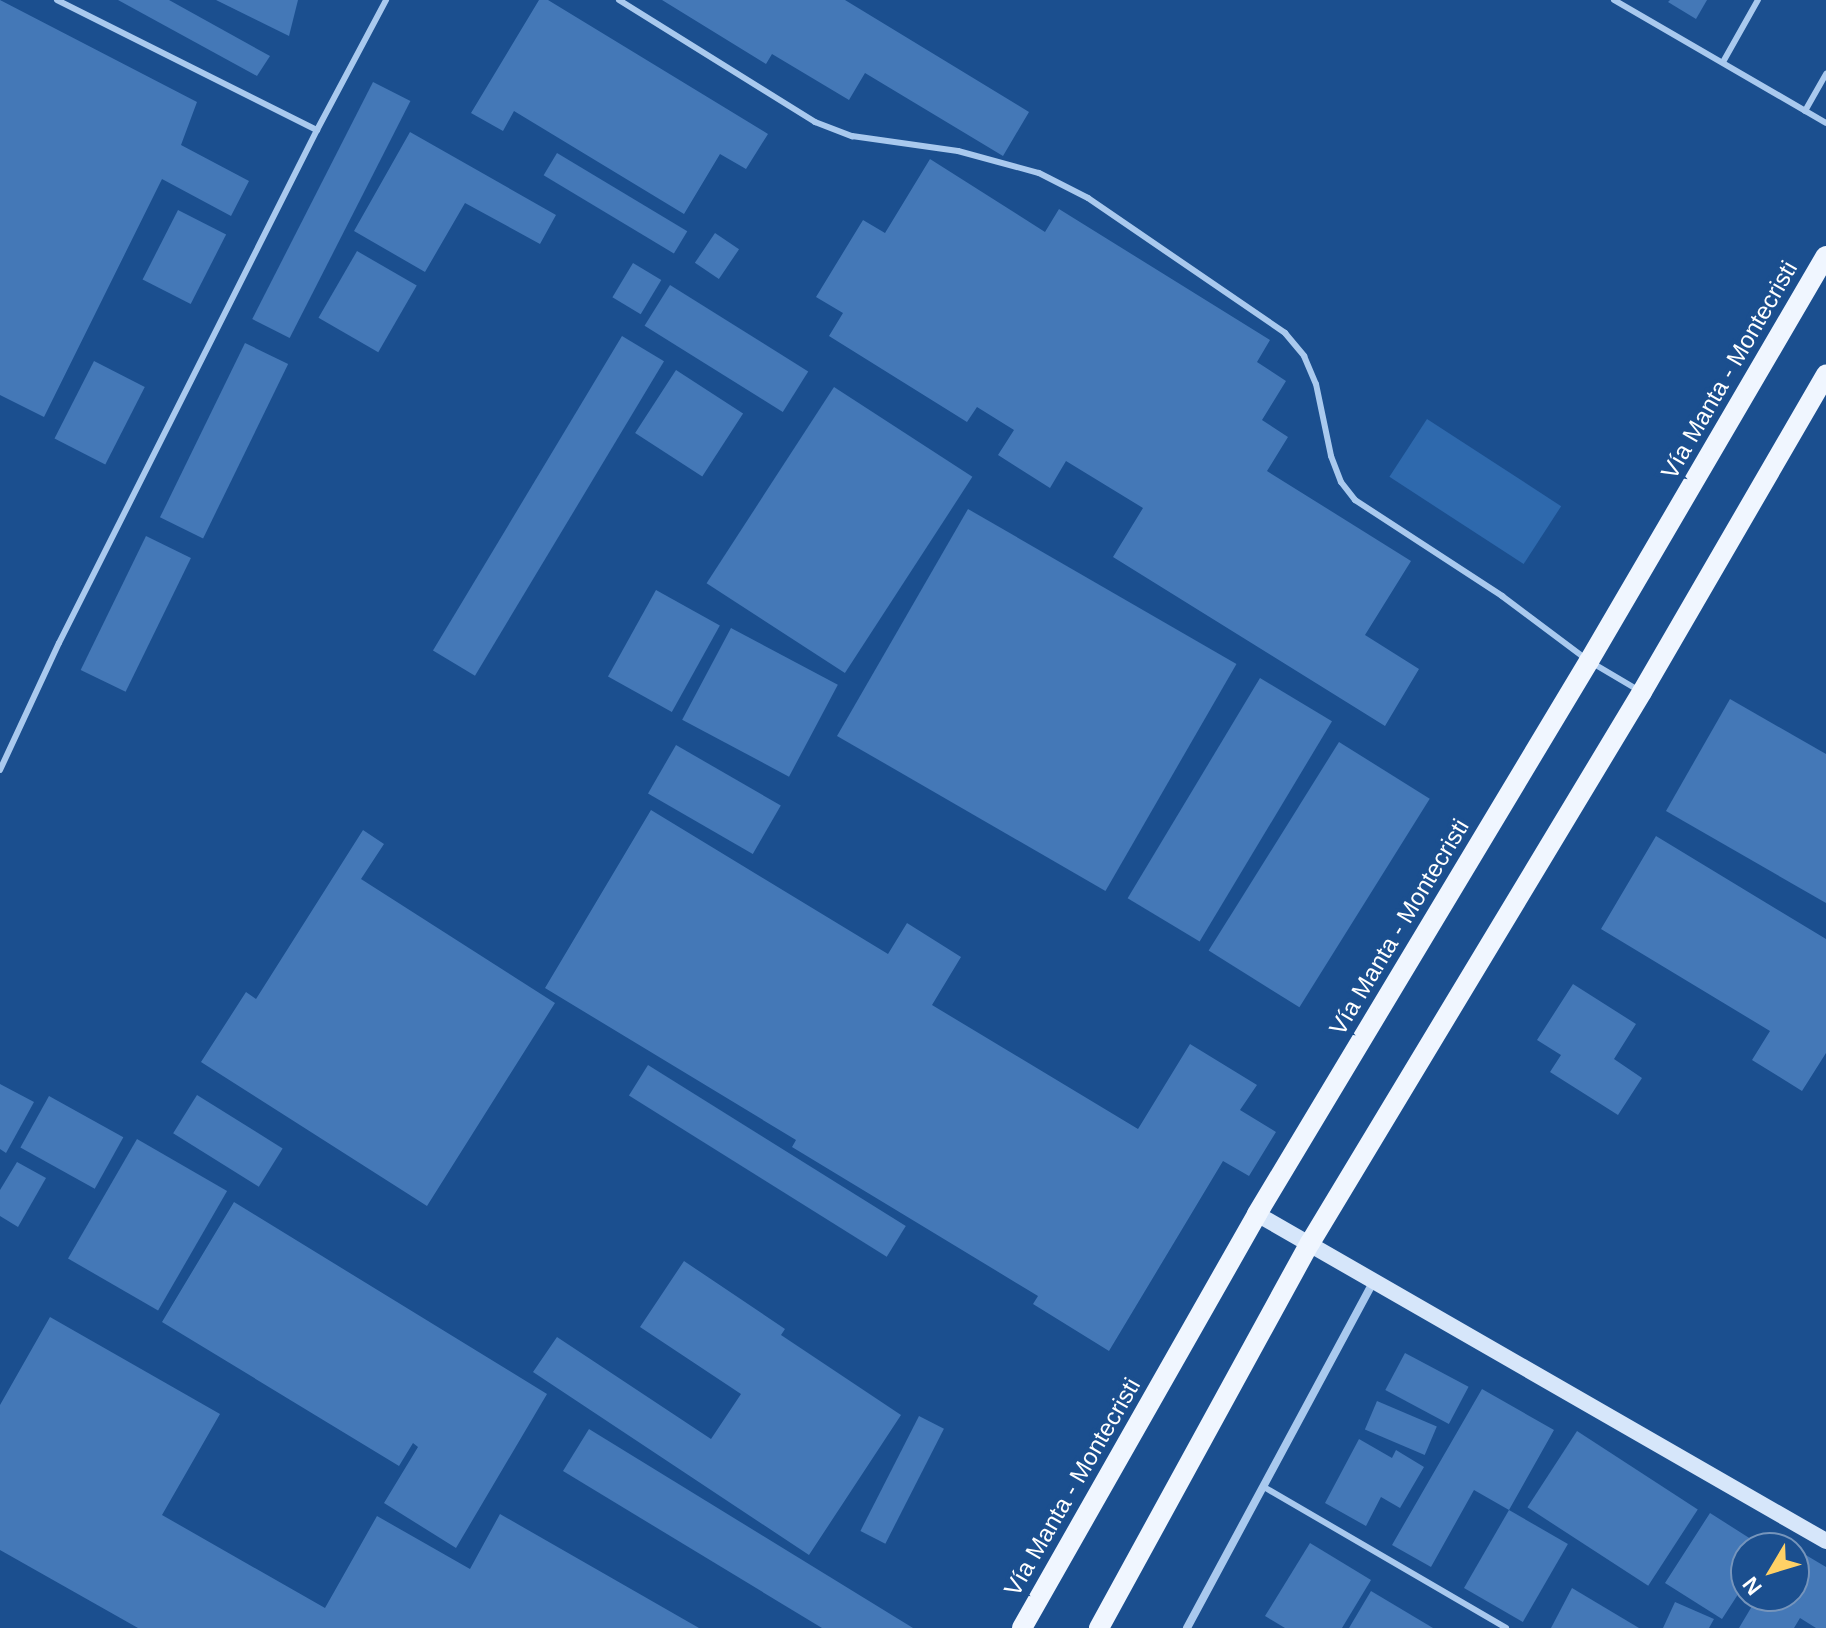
<!DOCTYPE html>
<html>
<head>
<meta charset="utf-8">
<style>
	body { margin:0 }
	#map { position:relative; width:1826px; height:1628px; overflow:hidden; background:#1b4f8f; font-family:Helvetica,sans-serif }
	div>[style] { position:absolute }
	.green>* { inset:0; background:#2e69ad; transform-origin:0 0 }
	.building>* { inset:0; background:#4478b7; transform-origin:0 0 }
	.lane>* { height:6px; margin:-3px; padding:0 3px; transform-origin:3px; border-radius:3px; background:#a9c9ee }
	.street>* { height:8px; margin:-4px; padding:0 4px; transform-origin:4px; border-radius:4px; background:#a9c9ee }
	.secondary>* { height:16px; margin:-8px; padding:0 8px; transform-origin:8px; border-radius:8px; background:#d6e6fa }
	.primary>* { height:20px; margin:-10px; padding:0 10px; transform-origin:10px; border-radius:10px; background:#f0f6ff }
	span { translate:-50% -50%; white-space:nowrap; text-align:center; line-height:1.15; -webkit-text-stroke:8px #1b4f8f; paint-order:stroke }
	.street-label { font-size:24px; color:#fff }
	.north { position:absolute; left:1730px; top:1532px; width:80px; height:80px; box-sizing:border-box; background:#1b4f8f; border:2px solid #7695bc; border-radius:50%; rotate:232deg; font-size:22px; font-weight:700; line-height:32px; text-align:center; color:#fff }
	.north::after { content:''; display:block; margin:auto; width:28px; height:36px; background:#ffd166; clip-path:polygon(50% 0,100% 100%,50% 72%,0 100%) }
</style>
</head>
<body>
<div id="map">
	<div class="green">
		<div style="left:1427px;top:419px;width:160px;height:69px;rotate:33deg"></div>
	</div>
	<div class="building">
		<div style="clip-path:polygon(0 0,197px 102px,181px 145px,249px 181px,231px 216px,162px 179px,44px 417px,0 395px)"></div>
		<div style="clip-path:polygon(118px 0,169px 0,270px 56px,257px 76px)"></div>
		<div style="clip-path:polygon(216px 0,298px 0,289px 36px)"></div>
		<div style="clip-path:polygon(539px 0,548px 0,768px 134px,746px 169px,720px 154px,684px 214px,514px 111px,503px 131px,471px 113px)"></div>
		<div style="clip-path:polygon(662px 0,845px 0,1029px 112px,1003px 156px,865px 73px,849px 100px,772px 54px,766px 64px)"></div>
		<div style="clip-path:polygon(1670px 0,1707px 0,1696px 19px,1668px 2px)"></div>
		<div style="left:373px;top:82px;width:42px;height:266px;rotate:27deg"></div>
		<div style="clip-path:polygon(410px 132px,556px 215px,540px 244px,465px 203px,425px 272px,354px 231px)"></div>
		<div style="left:557px;top:153px;width:152px;height:26px;rotate:31deg"></div>
		<div style="clip-path:polygon(930px 159px,1045px 232px,1059px 209px,1270px 340px,1257px 362px,1286px 381px,1262px 420px,1288px 437px,1267px 471px,1411px 561px,1365px 635px,1419px 669px,1385px 726px,1113px 557px,1143px 508px,1066px 461px,1050px 488px,998px 455px,1014px 430px,977px 407px,967px 422px,829px 336px,843px 313px,816px 297px,863px 220px,885px 233px)"></div>
		<div style="left:178px;top:210px;width:54px;height:78px;rotate:27deg"></div>
		<div style="left:715px;top:233px;width:29px;height:36px;rotate:34deg"></div>
		<div style="left:357px;top:251px;width:69px;height:77px;rotate:30deg"></div>
		<div style="left:633px;top:263px;width:33px;height:40px;rotate:31deg"></div>
		<div style="left:670px;top:285px;width:163px;height:48px;rotate:32deg"></div>
		<div style="left:622px;top:336px;width:49px;height:367px;rotate:31deg"></div>
		<div style="left:245px;top:343px;width:48px;height:194px;rotate:26deg"></div>
		<div style="left:94px;top:361px;width:57px;height:87px;rotate:27deg"></div>
		<div style="left:676px;top:370px;width:80px;height:75px;rotate:33deg"></div>
		<div style="left:834px;top:387px;width:165px;height:234px;rotate:33deg"></div>
		<div style="left:968px;top:509px;width:310px;height:262px;rotate:30deg"></div>
		<div style="left:146px;top:536px;width:50px;height:149px;rotate:26deg"></div>
		<div style="left:656px;top:590px;width:73px;height:99px;rotate:29deg"></div>
		<div style="left:731px;top:628px;width:121px;height:104px;rotate:28deg"></div>
		<div style="left:1260px;top:678px;width:84px;height:257px;rotate:31deg"></div>
		<div style="clip-path:polygon(1730px 699px,1826px 754px,1826px 903px,1666px 811px)"></div>
		<div style="left:1339px;top:742px;width:107px;height:246px;rotate:32deg"></div>
		<div style="left:676px;top:745px;width:121px;height:56px;rotate:30deg"></div>
		<div style="clip-path:polygon(651px 810px,888px 954px,907px 923px,961px 957px,932px 1005px,1138px 1129px,1190px 1044px,1257px 1085px,1240px 1110px,1276px 1132px,1249px 1176px,1223px 1161px,1109px 1351px,1033px 1304px,1038px 1296px,792px 1147px,796px 1140px,545px 988px)"></div>
		<div style="clip-path:polygon(363px 830px,384px 844px,361px 879px,555px 1003px,427px 1206px,201px 1062px,246px 992px,256px 999px)"></div>
		<div style="clip-path:polygon(1656px 836px,1826px 939px,1826px 1053px,1802px 1091px,1752px 1060px,1770px 1031px,1601px 929px)"></div>
		<div style="clip-path:polygon(1573px 984px,1636px 1024px,1614px 1059px,1642px 1078px,1618px 1115px,1550px 1072px,1561px 1055px,1537px 1040px)"></div>
		<div style="left:648px;top:1065px;width:304px;height:36px;rotate:32deg"></div>
		<div style="clip-path:polygon(0 1084px,34px 1102px,6px 1153px,0 1149px)"></div>
		<div style="left:197px;top:1095px;width:101px;height:45px;rotate:32deg"></div>
		<div style="left:49px;top:1096px;width:85px;height:59px;rotate:29deg"></div>
		<div style="left:137px;top:1139px;width:104px;height:138px;rotate:30deg"></div>
		<div style="clip-path:polygon(17px 1162px,46px 1178px,18px 1227px,0 1216px,0 1190px)"></div>
		<div style="clip-path:polygon(234px 1202px,547px 1394px,456px 1548px,384px 1503px,418px 1447px,413px 1443px,399px 1466px,162px 1322px)"></div>
		<div style="clip-path:polygon(684px 1261px,785px 1329px,781px 1335px,901px 1415px,809px 1555px,533px 1372px,557px 1337px,711px 1439px,741px 1394px,640px 1327px)"></div>
		<div style="clip-path:polygon(50px 1317px,220px 1414px,162px 1515px,325px 1608px,377px 1516px,470px 1569px,500px 1514px,699px 1628px,138px 1628px,0 1550px,0 1405px)"></div>
		<div style="left:1405px;top:1353px;width:72px;height:42px;rotate:28deg"></div>
		<div style="clip-path:polygon(1482px 1389px,1554px 1430px,1509px 1510px,1474px 1490px,1431px 1567px,1392px 1545px)"></div>
		<div style="left:1377px;top:1401px;width:65px;height:31px;rotate:23deg"></div>
		<div style="left:919px;top:1416px;width:28px;height:129px;rotate:27deg"></div>
		<div style="clip-path:polygon(589px 1429px,913px 1628px,822px 1628px,563px 1471px)"></div>
		<div style="left:1577px;top:1431px;width:144px;height:91px;rotate:33deg"></div>
		<div style="clip-path:polygon(1359px 1439px,1392px 1458px,1396px 1450px,1424px 1467px,1400px 1508px,1381px 1497px,1366px 1526px,1325px 1503px)"></div>
		<div style="left:1509px;top:1510px;width:68px;height:90px;rotate:30deg"></div>
		<div style="clip-path:polygon(1710px 1513px,1765px 1548px,1746px 1548px,1746px 1582px,1722px 1619px,1665px 1583px)"></div>
		<div style="clip-path:polygon(1310px 1543px,1371px 1580px,1342px 1628px,1285px 1628px,1265px 1616px)"></div>
		<div style="clip-path:polygon(1794px 1548px,1826px 1567px,1826px 1628px,1816px 1628px,1800px 1618px,1794px 1628px,1739px 1628px,1758px 1596px,1794px 1596px)"></div>
		<div style="clip-path:polygon(1572px 1588px,1639px 1628px,1551px 1628px)"></div>
		<div style="clip-path:polygon(1371px 1591px,1433px 1628px,1349px 1628px)"></div>
		<div style="clip-path:polygon(1675px 1602px,1714px 1619px,1709px 1628px,1663px 1628px)"></div>
	</div>
	<div class="lane">
		<div style="left:57px;top:0;width:291px;rotate:26.6deg"></div>
		<div style="left:619px;top:0;width:231px;rotate:31.9deg"></div>
		<div style="left:815px;top:122px;width:40px;rotate:21deg"></div>
		<div style="left:852px;top:136px;width:107px;rotate:8.1deg"></div>
		<div style="left:958px;top:151px;width:84px;rotate:15.2deg"></div>
		<div style="left:1039px;top:173px;width:55px;rotate:27deg"></div>
		<div style="left:1088px;top:198px;width:239px;rotate:34.4deg"></div>
		<div style="left:1285px;top:333px;width:30px;rotate:50deg"></div>
		<div style="left:1304px;top:356px;width:30px;rotate:67deg"></div>
		<div style="left:1316px;top:384px;width:74px;rotate:78.2deg"></div>
		<div style="left:1331px;top:456px;width:28px;rotate:69deg"></div>
		<div style="left:1341px;top:482px;width:23px;rotate:52deg"></div>
		<div style="left:1355px;top:500px;width:176px;rotate:33.1deg"></div>
		<div style="left:1502px;top:596px;width:109px;rotate:36.8deg"></div>
		<div style="left:1589px;top:661px;width:57px;rotate:30.6deg"></div>
		<div style="left:1614px;top:0;width:245px;rotate:30.1deg"></div>
		<div style="left:1723px;top:62px;width:71px;rotate:-60.6deg"></div>
		<div style="left:1805px;top:111px;width:43px;rotate:-60.4deg"></div>
		<div style="left:0;top:770px;width:140px;rotate:-65.1deg"></div>
		<div style="left:59px;top:643px;width:574px;rotate:-63.3deg"></div>
		<div style="left:317px;top:130px;width:147px;rotate:-62deg"></div>
		<div style="left:1264px;top:1487px;width:280px;rotate:30.2deg"></div>
	</div>
	<div class="street">
		<div style="left:1187px;top:1628px;width:395px;rotate:-61.7deg"></div>
	</div>
	<div class="secondary">
		<div style="left:1257px;top:1214px;width:656px;rotate:29.89deg"></div>
	</div>
	<div class="primary">
		<div style="left:1022px;top:1628px;width:476px;rotate:-60.4deg"></div>
		<div style="left:1257px;top:1214px;width:645px;rotate:-59.02deg"></div>
		<div style="left:1589px;top:661px;width:469px;rotate:-59.7deg"></div>
		<div style="left:1099px;top:1628px;width:439px;rotate:-61.3deg"></div>
		<div style="left:1310px;top:1243px;width:643px;rotate:-58.93deg"></div>
		<div style="left:1642px;top:692px;width:367px;rotate:-59.9deg"></div>
	</div>
	<div class="street-label">
		<span style="left:1729px;top:370px;rotate:-60deg">Vía Manta - Montecristi</span>
		<span style="left:1399px;top:927px;rotate:-59deg">Vía Manta - Montecristi</span>
		<span style="left:1072px;top:1487px;rotate:-60deg">Vía Manta - Montecristi</span>
	</div>
	<div class="north">N</div>
</div>
</body>
</html>
